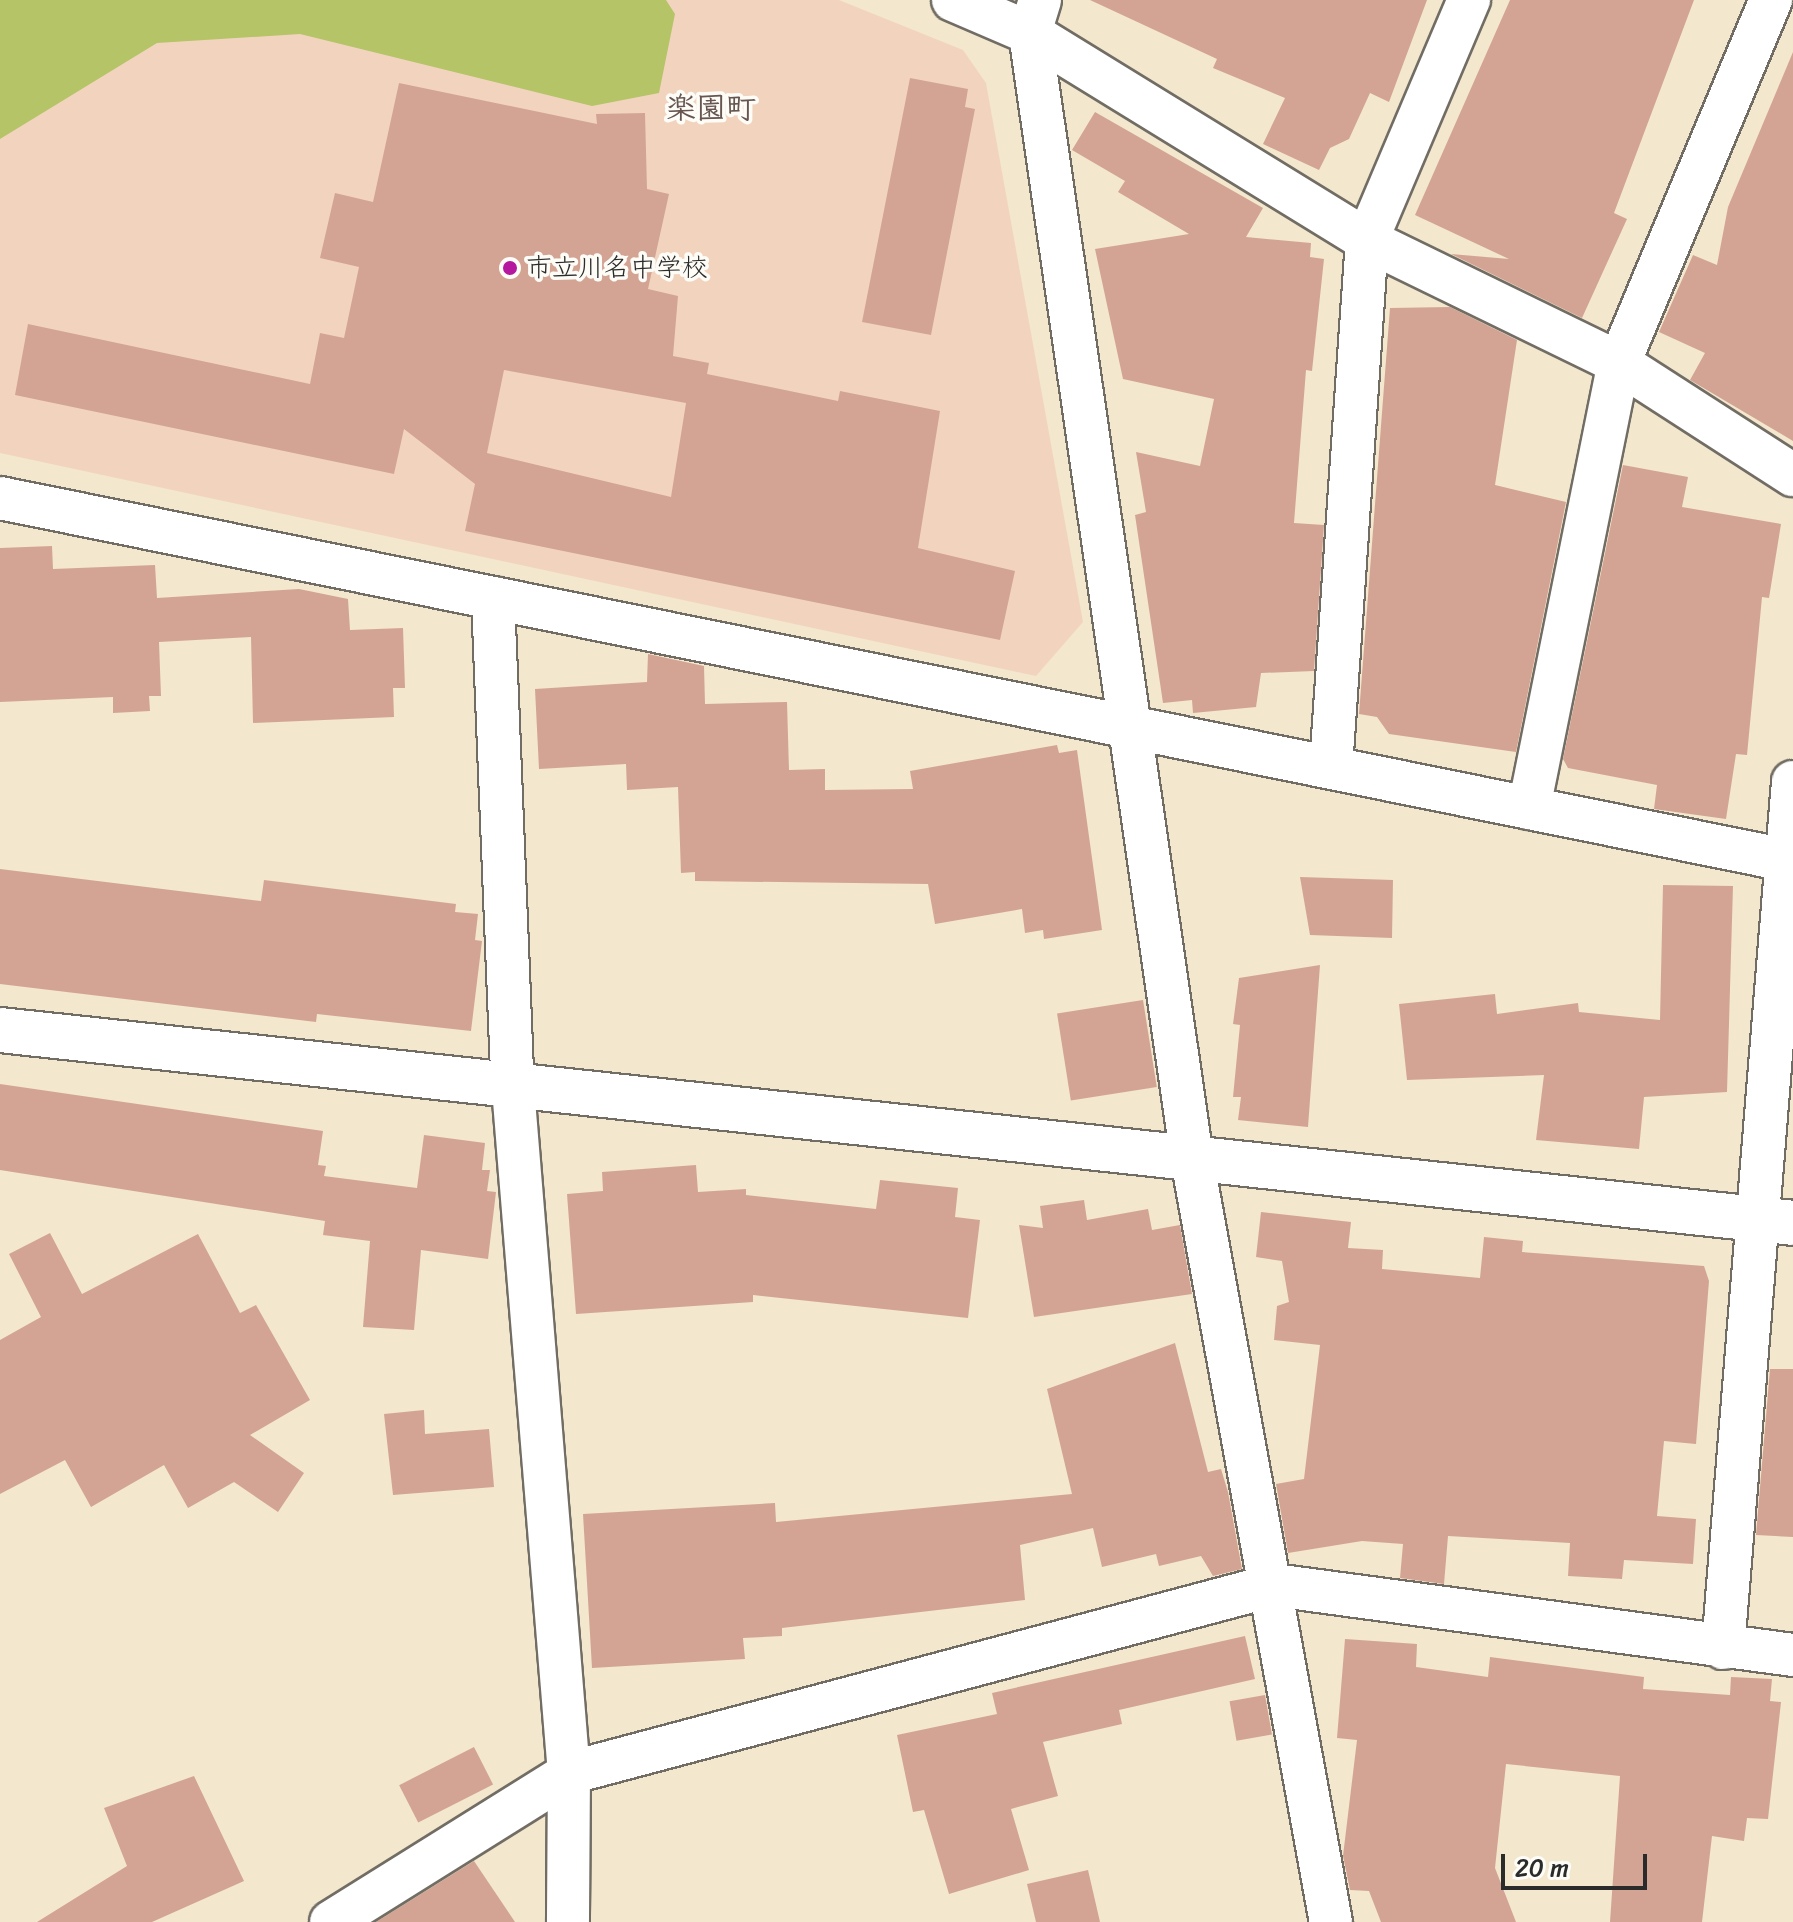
<!DOCTYPE html>
<html>
<head>
<meta charset="utf-8">
<style>
	body { margin:0 }
	#map { position:relative; width:1793px; height:1922px; overflow:hidden; background:#f3e7ce; font-family:Sriracha,"Klee One",sans-serif }
	div>[style] { position:absolute }
	.built>* { inset:0; background:#f2d4be }
	.green>* { inset:0; background:#b4c467 }
	.building>* { inset:0; background:#d3a494; transform-origin:0 0 }
	.roads { filter:drop-shadow(2px 0 #716d64) drop-shadow(-2px 0 #716d64) drop-shadow(0 2px #716d64) drop-shadow(0 -2px #716d64) }
	.street>* { height:42px; margin:-21px; padding:0 21px; transform-origin:21px; border-radius:21px; background:#fff }
	.secondary>* { height:44px; margin:-22px; padding:0 22px; transform-origin:22px; border-radius:22px; background:#fff }
	.dots>* { width:22px; height:22px; translate:-50% -50%; box-sizing:border-box; border:4px solid #fdfcf7; border-radius:50% }
	span { translate:-50% -50%; white-space:nowrap; text-align:center; line-height:1.15; -webkit-text-stroke:7px #fdfcf7; paint-order:stroke }
	.poi-label { font-size:26px; color:#2b2b2b }
	.left { translate:0 -50%; text-align:left }
	.quarter-label { font-size:30px; color:#665550; font-weight:700 }
	.scale { position:absolute; left:1501px; top:1854px; width:146px; height:36px; box-sizing:border-box; border:4px solid #2b2b2b; border-top:0; padding-left:10px; font-size:24px; line-height:28px; white-space:nowrap; color:#2b2b2b; -webkit-text-stroke:6px #fdfcf7; paint-order:stroke }
</style>
</head>
<body>
<div id="map">
	<div class="built">
		<div style="clip-path:polygon(0 0,839px 0,963px 50px,986px 83px,1083px 622px,1036px 676px,0 453px)"></div>
	</div>
	<div class="green">
		<div style="clip-path:polygon(0 0,666px 0,675px 14px,659px 93px,592px 106px,300px 34px,157px 43px,0 139px)"></div>
	</div>
	<div class="building">
		<div style="clip-path:polygon(1090px 0,1427px 0,1389px 102px,1370px 93px,1349px 139px,1330px 148px,1319px 170px,1263px 144px,1285px 98px,1213px 68px,1217px 59px)"></div>
		<div style="clip-path:polygon(1510px 0,1694px 0,1614px 213px,1627px 219px,1582px 318px,1451px 254px,1509px 259px,1415px 215px)"></div>
		<div style="clip-path:polygon(1793px 52px,1793px 441px,1690px 380px,1705px 353px,1659px 332px,1693px 255px,1717px 265px,1728px 207px)"></div>
		<div style="clip-path:polygon(910px 78px,968px 89px,965px 107px,975px 109px,931px 335px,862px 322px)"></div>
		<div style="clip-path:polygon(evenodd,399px 83px,597px 124px,596px 114px,645px 113px,647px 189px,669px 194px,648px 289px,678px 296px,673px 356px,709px 363px,707px 374px,838px 401px,840px 391px,940px 411px,918px 548px,1015px 571px,1000px 640px,465px 531px,475px 484px,404px 429px,394px 474px,15px 395px,28px 324px,310px 384px,320px 333px,344px 338px,359px 267px,320px 258px,335px 193px,373px 202px,399px 83px,504px 370px,686px 403px,671px 497px,487px 453px,504px 370px)"></div>
		<div style="clip-path:polygon(1095px 112px,1263px 208px,1246px 237px,1311px 243px,1310px 257px,1324px 259px,1312px 371px,1306px 370px,1294px 523px,1324px 525px,1314px 671px,1261px 673px,1256px 707px,1193px 713px,1192px 700px,1163px 703px,1135px 515px,1146px 512px,1136px 452px,1200px 466px,1214px 399px,1123px 379px,1095px 249px,1189px 234px,1118px 192px,1125px 181px,1072px 150px)"></div>
		<div style="clip-path:polygon(1450px 307px,1517px 340px,1495px 485px,1566px 502px,1516px 752px,1389px 734px,1377px 717px,1359px 714px,1390px 308px)"></div>
		<div style="clip-path:polygon(1623px 465px,1688px 477px,1682px 507px,1781px 524px,1769px 598px,1762px 597px,1747px 755px,1736px 754px,1726px 819px,1654px 809px,1657px 785px,1568px 768px,1563px 759px)"></div>
		<div style="clip-path:polygon(52px 546px,53px 569px,155px 565px,157px 598px,299px 589px,348px 599px,350px 630px,403px 628px,405px 688px,393px 688px,394px 717px,253px 723px,251px 637px,159px 642px,161px 696px,149px 696px,150px 711px,113px 713px,113px 697px,0 702px,0 548px)"></div>
		<div style="clip-path:polygon(648px 654px,704px 666px,705px 704px,787px 702px,789px 770px,825px 769px,825px 790px,913px 789px,910px 771px,1057px 745px,1059px 753px,1077px 750px,1102px 930px,1044px 939px,1043px 930px,1025px 933px,1022px 909px,935px 924px,928px 884px,695px 881px,695px 872px,681px 873px,678px 787px,627px 790px,626px 764px,539px 769px,535px 689px,647px 682px)"></div>
		<div style="clip-path:polygon(0 869px,261px 901px,264px 880px,456px 904px,455px 912px,478px 914px,475px 940px,482px 941px,471px 1031px,317px 1014px,316px 1022px,0 984px)"></div>
		<div style="clip-path:polygon(1300px 877px,1393px 880px,1392px 938px,1310px 935px)"></div>
		<div style="clip-path:polygon(1663px 885px,1733px 886px,1727px 1092px,1644px 1097px,1639px 1149px,1536px 1140px,1544px 1075px,1407px 1080px,1399px 1004px,1495px 994px,1497px 1014px,1578px 1003px,1579px 1012px,1660px 1020px)"></div>
		<div style="clip-path:polygon(1320px 965px,1308px 1127px,1238px 1120px,1241px 1097px,1233px 1097px,1240px 1025px,1233px 1024px,1239px 978px)"></div>
		<div style="left:1143px;top:1000px;width:88px;height:87px;rotate:81deg"></div>
		<div style="clip-path:polygon(0 1084px,323px 1131px,318px 1165px,326px 1166px,324px 1176px,417px 1188px,424px 1135px,485px 1143px,482px 1170px,490px 1170px,487px 1191px,496px 1192px,488px 1259px,421px 1250px,414px 1330px,363px 1327px,370px 1241px,323px 1235px,325px 1221px,0 1170px)"></div>
		<div style="clip-path:polygon(696px 1165px,698px 1192px,746px 1189px,746px 1195px,876px 1209px,880px 1180px,958px 1188px,955px 1217px,980px 1220px,968px 1318px,753px 1295px,753px 1302px,576px 1314px,567px 1194px,603px 1191px,602px 1172px)"></div>
		<div style="clip-path:polygon(1084px 1200px,1087px 1220px,1148px 1209px,1152px 1230px,1180px 1225px,1192px 1294px,1034px 1317px,1019px 1225px,1043px 1228px,1040px 1206px)"></div>
		<div style="clip-path:polygon(1261px 1212px,1351px 1222px,1348px 1248px,1383px 1250px,1382px 1269px,1480px 1278px,1484px 1237px,1523px 1241px,1522px 1252px,1704px 1266px,1709px 1281px,1696px 1444px,1664px 1441px,1657px 1516px,1696px 1519px,1693px 1564px,1624px 1560px,1622px 1579px,1568px 1576px,1570px 1543px,1448px 1536px,1444px 1584px,1400px 1578px,1403px 1544px,1362px 1541px,1288px 1553px,1276px 1484px,1304px 1479px,1320px 1345px,1274px 1340px,1277px 1306px,1289px 1302px,1282px 1261px,1256px 1257px)"></div>
		<div style="clip-path:polygon(50px 1233px,82px 1294px,198px 1234px,240px 1313px,256px 1305px,310px 1400px,250px 1435px,304px 1473px,278px 1512px,234px 1482px,188px 1508px,164px 1465px,91px 1507px,65px 1460px,0 1494px,0 1340px,41px 1317px,9px 1254px)"></div>
		<div style="clip-path:polygon(1175px 1343px,1208px 1472px,1221px 1469px,1228px 1492px,1242px 1569px,1213px 1576px,1201px 1556px,1159px 1566px,1156px 1554px,1102px 1567px,1093px 1528px,1020px 1545px,1025px 1600px,782px 1628px,782px 1636px,743px 1638px,745px 1659px,592px 1668px,583px 1514px,775px 1503px,776px 1522px,1072px 1494px,1047px 1389px)"></div>
		<div style="clip-path:polygon(1770px 1369px,1793px 1369px,1793px 1537px,1756px 1535px)"></div>
		<div style="clip-path:polygon(424px 1410px,425px 1434px,489px 1429px,494px 1487px,393px 1495px,384px 1414px)"></div>
		<div style="clip-path:polygon(1245px 1636px,1255px 1679px,1119px 1710px,1122px 1724px,1043px 1742px,1058px 1796px,1011px 1809px,1029px 1870px,949px 1894px,924px 1810px,913px 1812px,897px 1735px,997px 1714px,992px 1693px)"></div>
		<div style="clip-path:polygon(1345px 1639px,1417px 1644px,1416px 1667px,1488px 1677px,1490px 1657px,1644px 1677px,1643px 1689px,1730px 1695px,1731px 1677px,1772px 1679px,1770px 1701px,1781px 1702px,1768px 1819px,1747px 1818px,1744px 1841px,1712px 1836px,1702px 1922px,1610px 1922px,1620px 1776px,1506px 1764px,1495px 1868px,1516px 1922px,1381px 1922px,1369px 1891px,1350px 1890px,1343px 1856px,1357px 1740px,1337px 1738px)"></div>
		<div style="left:1265px;top:1695px;width:40px;height:36px;rotate:80deg"></div>
		<div style="left:474px;top:1747px;width:42px;height:84px;rotate:63deg"></div>
		<div style="clip-path:polygon(194px 1776px,244px 1881px,152px 1922px,37px 1922px,127px 1866px,104px 1808px)"></div>
		<div style="clip-path:polygon(474px 1861px,515px 1922px,376px 1922px)"></div>
		<div style="clip-path:polygon(1088px 1870px,1100px 1922px,1036px 1922px,1027px 1884px)"></div>
	</div>
	<div class="roads">
		<div class="street">
			<div style="left:953px;top:0;width:84px;rotate:23.2deg"></div>
			<div style="left:1030px;top:33px;width:395px;rotate:31.6deg"></div>
			<div style="left:1367px;top:240px;width:280px;rotate:26deg"></div>
			<div style="left:1619px;top:363px;width:207px;rotate:32.8deg"></div>
			<div style="left:1040px;top:0;width:34px;rotate:107deg"></div>
			<div style="left:1030px;top:33px;width:1138px;rotate:81.81deg"></div>
			<div style="left:1192px;top:1159px;width:776px;rotate:79.68deg"></div>
			<div style="left:0;top:498px;width:1821px;rotate:11.46deg"></div>
			<div style="left:493px;top:598px;width:490px;rotate:87.7deg"></div>
			<div style="left:513px;top:1088px;width:687px;rotate:85.33deg"></div>
			<div style="left:569px;top:1773px;width:149px;rotate:90.4deg"></div>
			<div style="left:1331px;top:767px;width:528px;rotate:-86.09deg"></div>
			<div style="left:1367px;top:240px;width:261px;rotate:-67deg"></div>
			<div style="left:1529px;top:808px;width:454px;rotate:-78.6deg"></div>
			<div style="left:1619px;top:363px;width:394px;rotate:-67.3deg"></div>
			<div style="left:1723px;top:1648px;width:869px;rotate:-85.38deg"></div>
			<div style="left:331px;top:1922px;width:281px;rotate:-32deg"></div>
			<div style="left:569px;top:1773px;width:730px;rotate:-14.93deg"></div>
			<div style="left:1274px;top:1585px;width:524px;rotate:7.68deg"></div>
		</div>
		<div class="secondary">
			<div style="left:0;top:1030px;width:1803px;rotate:6.14deg"></div>
		</div>
	</div>
	<div class="dots">
		<div style="left:510px;top:268px;background:#b5179e"></div>
	</div>
	<div class="poi-label">
		<span class="left" style="left:526px;top:268px">市立川名中学校</span>
	</div>
	<div class="quarter-label">
		<span style="left:711px;top:108px">楽園町</span>
	</div>
	<div class="scale">20 m</div>
</div>
</body>
</html>
